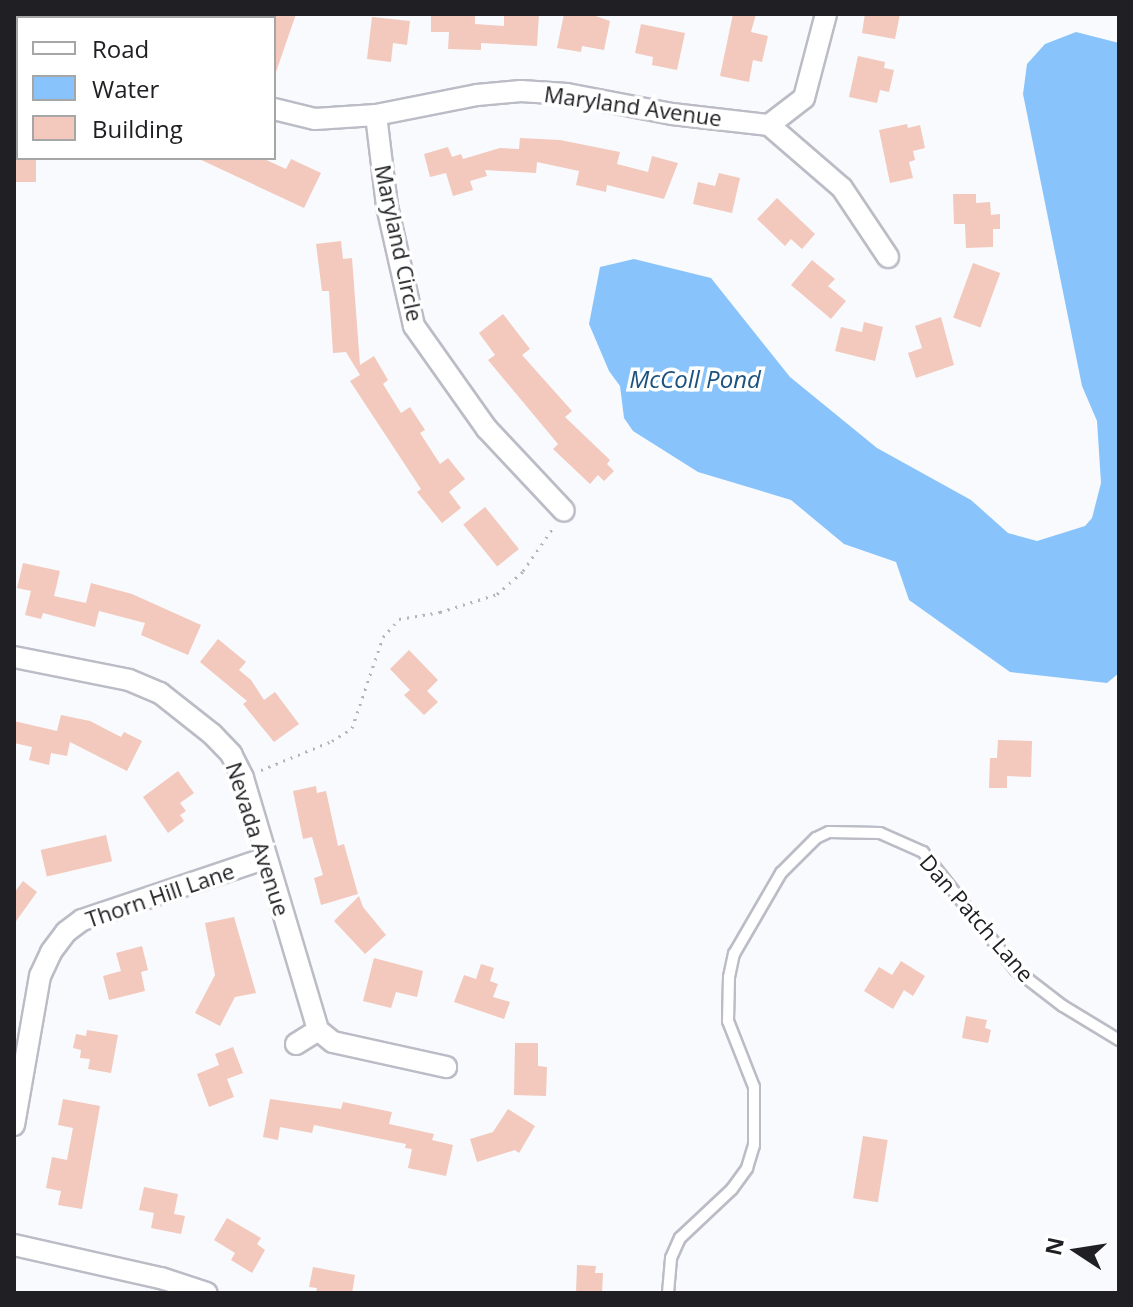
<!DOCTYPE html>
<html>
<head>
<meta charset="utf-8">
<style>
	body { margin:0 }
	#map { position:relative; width:1133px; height:1307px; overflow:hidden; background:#f9fafe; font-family:"Open Sans",sans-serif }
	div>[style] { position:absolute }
	.water>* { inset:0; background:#88c4fb }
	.building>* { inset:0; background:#f2c9bc; transform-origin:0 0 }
	.path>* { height:3px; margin-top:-1.5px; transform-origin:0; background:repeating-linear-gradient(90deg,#b4b5b9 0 2px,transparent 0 8px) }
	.roads { filter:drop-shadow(2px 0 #bbbcc6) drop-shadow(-2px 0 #bbbcc6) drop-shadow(0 2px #bbbcc6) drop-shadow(0 -2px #bbbcc6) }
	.service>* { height:10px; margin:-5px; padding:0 5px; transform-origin:5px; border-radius:5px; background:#fff }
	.minor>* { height:20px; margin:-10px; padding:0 10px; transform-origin:10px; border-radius:10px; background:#fff }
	span { translate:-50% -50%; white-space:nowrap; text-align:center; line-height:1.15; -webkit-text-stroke:7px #fff; paint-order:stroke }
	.street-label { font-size:22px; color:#202024 }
	.water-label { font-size:24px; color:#1c527f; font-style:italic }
	.frame { position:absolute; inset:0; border:16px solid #202024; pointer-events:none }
	.legend { position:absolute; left:16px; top:16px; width:260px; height:144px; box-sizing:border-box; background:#fff; border:2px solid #a6a6a7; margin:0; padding:10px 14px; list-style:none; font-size:24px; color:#202024 }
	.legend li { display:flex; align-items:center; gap:16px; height:40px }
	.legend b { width:40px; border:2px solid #a6a6a7 }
	.north { position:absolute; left:1037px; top:1211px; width:80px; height:80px; -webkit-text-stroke:6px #fff; paint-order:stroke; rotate:282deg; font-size:22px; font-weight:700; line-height:32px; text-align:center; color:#202024 }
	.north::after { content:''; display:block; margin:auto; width:28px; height:36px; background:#202024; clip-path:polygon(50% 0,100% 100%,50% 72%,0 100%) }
</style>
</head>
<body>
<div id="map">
	<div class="water">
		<div style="clip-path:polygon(1076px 32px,1119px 43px,1119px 673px,1107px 683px,1010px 672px,909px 600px,896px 562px,844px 544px,791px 500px,698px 472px,633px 431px,624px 418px,620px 386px,609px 371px,589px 324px,600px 267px,634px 259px,711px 278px,790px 377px,877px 448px,971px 500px,1008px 533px,1037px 541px,1085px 526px,1092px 518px,1101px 483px,1097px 421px,1082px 386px,1023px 94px,1027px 64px,1045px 44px)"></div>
	</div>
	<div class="building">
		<div style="clip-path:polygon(274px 14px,296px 14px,276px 72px,274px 72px)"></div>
		<div style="clip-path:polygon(431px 14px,469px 14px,475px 15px,475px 24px,504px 26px,504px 14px,539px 14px,537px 46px,481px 43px,481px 50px,448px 49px,449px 32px,431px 32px)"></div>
		<div style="clip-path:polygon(564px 14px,590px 14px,610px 21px,604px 50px,582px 46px,581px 52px,557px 48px)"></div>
		<div style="clip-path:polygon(733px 14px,756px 14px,751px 32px,768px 36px,762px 62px,753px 60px,749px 82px,720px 76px)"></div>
		<div style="clip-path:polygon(865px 14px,900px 14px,895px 39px,862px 33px)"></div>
		<div style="clip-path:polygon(372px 17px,410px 21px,407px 45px,393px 43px,391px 62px,367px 59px)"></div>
		<div style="clip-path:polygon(641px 24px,685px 33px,677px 70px,652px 65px,653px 57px,635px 53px)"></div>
		<div style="clip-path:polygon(858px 56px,885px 62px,884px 68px,894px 70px,889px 92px,880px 90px,877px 103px,849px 97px)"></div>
		<div style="clip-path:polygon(907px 124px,908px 128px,920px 125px,925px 148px,913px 151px,915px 160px,909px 162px,913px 178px,890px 183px,879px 130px)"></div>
		<div style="clip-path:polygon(520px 138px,560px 140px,620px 152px,617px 164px,648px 172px,652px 156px,678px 163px,664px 199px,607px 185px,606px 192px,576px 185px,579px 171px,537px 162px,536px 173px,485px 170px,487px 176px,470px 181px,473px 190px,453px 196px,446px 173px,430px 177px,424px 154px,448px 147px,452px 157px,461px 154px,463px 159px,500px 148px,519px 149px)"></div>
		<div style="left:14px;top:158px;width:22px;height:24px"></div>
		<div style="clip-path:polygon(197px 158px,262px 158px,286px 169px,291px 159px,321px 173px,304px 208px)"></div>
		<div style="clip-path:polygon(719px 173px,740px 178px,732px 213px,693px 204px,698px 182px,715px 186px)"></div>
		<div style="clip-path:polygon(953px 194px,976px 194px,976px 203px,990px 202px,991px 215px,1000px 214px,1000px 229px,993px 229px,993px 247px,966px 248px,965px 224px,954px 224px)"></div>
		<div style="clip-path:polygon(777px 198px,815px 234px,802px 249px,791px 239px,785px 246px,757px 219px)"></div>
		<div style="clip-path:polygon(341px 241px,343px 259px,352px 258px,360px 365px,374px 356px,388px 380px,383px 384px,401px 413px,410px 407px,425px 430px,420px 433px,440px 464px,448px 458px,465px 479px,449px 492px,461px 508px,442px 523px,417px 492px,421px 489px,350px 381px,360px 375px,346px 352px,333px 353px,329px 291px,322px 291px,316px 244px)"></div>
		<div style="clip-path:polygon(812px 260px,835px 279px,828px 286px,846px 301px,831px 319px,791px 285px)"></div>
		<div style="left:973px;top:263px;width:29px;height:58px;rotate:20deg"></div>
		<div style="clip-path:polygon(503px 314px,530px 349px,522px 355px,572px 411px,565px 417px,610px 460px,607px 464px,614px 471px,604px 481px,598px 475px,590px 484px,553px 449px,558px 444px,488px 360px,495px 355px,479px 333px)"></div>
		<div style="clip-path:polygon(941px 317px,954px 365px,916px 378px,908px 353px,922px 348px,915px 326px)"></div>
		<div style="clip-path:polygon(864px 322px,883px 327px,875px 361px,835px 351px,841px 327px,862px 332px)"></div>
		<div style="left:485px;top:507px;width:54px;height:28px;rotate:51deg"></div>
		<div style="clip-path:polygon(23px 563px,60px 571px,54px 596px,86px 603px,91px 583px,132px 594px,201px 625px,188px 655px,141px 635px,145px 623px,99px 611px,95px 627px,43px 613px,41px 619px,25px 615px,31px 591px,17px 588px)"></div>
		<div style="clip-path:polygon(218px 639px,246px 662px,239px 670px,251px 680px,264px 700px,275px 692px,299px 724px,274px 742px,243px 704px,247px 701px,200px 662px)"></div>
		<div style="clip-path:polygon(409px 650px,438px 680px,427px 691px,438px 702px,424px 715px,404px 695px,410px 690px,390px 669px)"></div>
		<div style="clip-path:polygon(61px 715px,90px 721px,121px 737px,124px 732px,142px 741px,127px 771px,70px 742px,67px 756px,51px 753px,49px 765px,29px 760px,32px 747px,14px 743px,14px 721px,57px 731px)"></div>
		<div style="clip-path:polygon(998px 740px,1032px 741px,1031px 777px,1007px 776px,1007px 788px,989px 788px,990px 758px,997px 758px)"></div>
		<div style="clip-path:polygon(178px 771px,194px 793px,180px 803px,186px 811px,180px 815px,184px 821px,168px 833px,143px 797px)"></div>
		<div style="clip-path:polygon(316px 786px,317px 793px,326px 791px,338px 846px,344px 844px,358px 894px,321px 905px,314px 878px,323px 875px,312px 837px,303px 839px,293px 791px)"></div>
		<div style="left:106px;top:835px;width:27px;height:67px;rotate:77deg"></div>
		<div style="clip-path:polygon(23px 881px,37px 892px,14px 924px,14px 893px)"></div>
		<div style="clip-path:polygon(359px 896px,363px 907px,386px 935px,365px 954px,334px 921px)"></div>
		<div style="clip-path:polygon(234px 917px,256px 993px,235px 997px,220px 1026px,195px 1013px,215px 975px,205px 923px)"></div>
		<div style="clip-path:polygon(142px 946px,148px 970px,141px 972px,145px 991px,109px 1000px,103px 976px,121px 971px,116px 953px)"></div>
		<div style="clip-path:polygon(374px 958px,423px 971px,417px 997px,396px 992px,391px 1008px,363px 1001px)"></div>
		<div style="clip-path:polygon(901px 961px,925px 976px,913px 996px,904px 990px,893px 1009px,864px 991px,879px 967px,892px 975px)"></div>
		<div style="clip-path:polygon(481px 964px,494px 968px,490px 981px,498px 984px,493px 997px,510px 1002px,504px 1019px,454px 1002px,464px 975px,476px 979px)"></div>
		<div style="clip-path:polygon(966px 1016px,987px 1020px,985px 1028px,991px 1030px,988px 1043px,962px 1038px)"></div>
		<div style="clip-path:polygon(87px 1030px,118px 1035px,111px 1073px,88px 1069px,90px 1059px,80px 1058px,81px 1050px,73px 1048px,76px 1034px,86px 1036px)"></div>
		<div style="clip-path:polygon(515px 1043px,538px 1043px,538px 1066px,547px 1067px,546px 1096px,514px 1095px)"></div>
		<div style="clip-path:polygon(233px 1047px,243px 1073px,227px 1079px,234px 1097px,209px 1107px,197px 1074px,219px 1065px,215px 1054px)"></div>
		<div style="clip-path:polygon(63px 1099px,100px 1106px,82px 1209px,58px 1205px,61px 1191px,46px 1188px,52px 1157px,67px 1160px,73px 1128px,58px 1125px)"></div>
		<div style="clip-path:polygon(270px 1099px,341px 1109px,343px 1102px,392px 1112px,389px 1124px,434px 1134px,432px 1140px,453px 1145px,446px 1176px,408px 1168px,412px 1149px,405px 1148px,406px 1144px,314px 1125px,312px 1133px,280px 1127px,278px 1140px,263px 1137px)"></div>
		<div style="clip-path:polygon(508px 1109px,535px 1126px,519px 1153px,515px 1150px,477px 1162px,470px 1139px,493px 1132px)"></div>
		<div style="left:863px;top:1136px;width:25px;height:63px;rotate:9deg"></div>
		<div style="clip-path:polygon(144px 1187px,178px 1194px,174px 1214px,185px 1216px,181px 1234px,151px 1228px,154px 1213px,139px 1210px)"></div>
		<div style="clip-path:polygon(227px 1218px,261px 1238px,257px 1244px,265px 1250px,252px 1273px,231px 1260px,235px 1253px,214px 1240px)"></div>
		<div style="clip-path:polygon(577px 1265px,596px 1266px,595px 1273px,603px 1273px,602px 1293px,576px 1293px)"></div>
		<div style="clip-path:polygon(313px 1267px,355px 1275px,352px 1293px,316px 1293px,317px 1288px,309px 1287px)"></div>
	</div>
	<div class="path">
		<div style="left:261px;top:770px;width:77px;rotate:-22.2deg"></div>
		<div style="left:332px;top:741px;width:24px;rotate:-33deg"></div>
		<div style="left:352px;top:728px;width:96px;rotate:-71.2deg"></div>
		<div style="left:383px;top:637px;width:24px;rotate:-48deg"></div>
		<div style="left:399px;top:619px;width:42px;rotate:-9.7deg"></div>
		<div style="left:440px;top:612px;width:60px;rotate:-17.5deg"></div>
		<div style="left:497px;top:594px;width:35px;rotate:-41deg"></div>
		<div style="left:523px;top:571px;width:56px;rotate:-55.2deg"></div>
	</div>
	<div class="roads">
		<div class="service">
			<div style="left:668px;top:1293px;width:35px;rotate:-85deg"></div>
			<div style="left:671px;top:1258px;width:22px;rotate:-66deg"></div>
			<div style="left:680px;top:1238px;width:71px;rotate:-43.3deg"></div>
			<div style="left:732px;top:1189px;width:26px;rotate:-54deg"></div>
			<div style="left:747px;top:1168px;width:24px;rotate:-73deg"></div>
			<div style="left:754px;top:1145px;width:58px;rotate:-90deg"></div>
			<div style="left:754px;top:1087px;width:71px;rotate:-111.5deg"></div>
			<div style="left:728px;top:1021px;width:44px;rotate:-88.7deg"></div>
			<div style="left:729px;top:977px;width:24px;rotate:-78deg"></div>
			<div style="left:734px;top:954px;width:94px;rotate:-59.9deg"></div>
			<div style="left:781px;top:873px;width:49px;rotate:-45deg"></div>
			<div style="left:816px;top:838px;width:14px;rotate:-25deg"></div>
			<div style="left:829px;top:832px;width:51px;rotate:1.1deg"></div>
			<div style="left:880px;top:833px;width:47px;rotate:23.8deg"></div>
			<div style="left:923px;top:852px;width:150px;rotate:51.8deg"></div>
			<div style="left:1016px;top:970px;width:59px;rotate:37.5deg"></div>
			<div style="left:1063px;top:1006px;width:66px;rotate:31.3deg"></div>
		</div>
		<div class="minor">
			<div style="left:197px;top:18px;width:5px;rotate:-53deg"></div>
			<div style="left:14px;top:96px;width:4px"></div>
			<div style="left:274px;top:109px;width:42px;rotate:13.7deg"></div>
			<div style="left:315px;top:119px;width:61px;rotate:-3.8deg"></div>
			<div style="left:376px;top:115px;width:103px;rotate:-11.2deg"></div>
			<div style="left:477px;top:95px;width:44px;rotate:-5.2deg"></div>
			<div style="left:521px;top:91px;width:46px;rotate:3.7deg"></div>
			<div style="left:567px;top:94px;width:107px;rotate:10.8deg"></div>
			<div style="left:672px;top:114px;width:98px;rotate:6.5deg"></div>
			<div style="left:769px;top:125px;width:44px;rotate:-37.6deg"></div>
			<div style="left:804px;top:98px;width:87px;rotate:-75.3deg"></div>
			<div style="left:376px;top:115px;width:92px;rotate:83.1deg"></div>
			<div style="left:387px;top:206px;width:123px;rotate:77.3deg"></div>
			<div style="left:414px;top:326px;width:126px;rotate:54.7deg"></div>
			<div style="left:487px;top:429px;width:112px;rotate:46.8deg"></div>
			<div style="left:769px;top:125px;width:96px;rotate:40.8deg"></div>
			<div style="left:842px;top:188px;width:83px;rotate:56.3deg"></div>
			<div style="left:14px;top:657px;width:117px;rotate:11.3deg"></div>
			<div style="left:129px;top:680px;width:34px;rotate:23deg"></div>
			<div style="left:160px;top:693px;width:66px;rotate:38.3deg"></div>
			<div style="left:212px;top:734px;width:28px;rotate:46deg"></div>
			<div style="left:231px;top:754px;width:27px;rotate:63deg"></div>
			<div style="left:243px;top:778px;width:263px;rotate:73.4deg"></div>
			<div style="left:318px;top:1030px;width:19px;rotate:39deg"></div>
			<div style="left:333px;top:1042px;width:116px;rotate:12.5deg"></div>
			<div style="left:296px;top:1044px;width:26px;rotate:-32deg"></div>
			<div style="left:14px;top:1125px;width:151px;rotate:-80.1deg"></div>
			<div style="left:40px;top:976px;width:26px;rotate:-65deg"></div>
			<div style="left:51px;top:952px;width:25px;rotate:-53deg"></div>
			<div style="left:66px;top:932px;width:20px;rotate:-37deg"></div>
			<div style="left:82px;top:920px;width:194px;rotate:-18.6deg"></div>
			<div style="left:14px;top:1245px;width:151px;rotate:12.7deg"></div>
			<div style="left:161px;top:1278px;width:48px;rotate:18.1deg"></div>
		</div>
	</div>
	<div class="street-label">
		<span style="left:633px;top:106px;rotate:8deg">Maryland Avenue</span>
		<span style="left:399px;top:243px;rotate:78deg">Maryland Circle</span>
		<span style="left:258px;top:839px;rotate:72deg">Nevada Avenue</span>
		<span style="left:160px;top:895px;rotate:-19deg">Thorn Hill Lane</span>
		<span style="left:977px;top:918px;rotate:49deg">Dan Patch Lane</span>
	</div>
	<div class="water-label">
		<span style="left:695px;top:379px">McColl Pond</span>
	</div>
	<div class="frame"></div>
	<ul class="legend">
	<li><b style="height:10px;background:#fff"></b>Road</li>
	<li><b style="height:22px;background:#88c4fb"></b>Water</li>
	<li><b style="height:22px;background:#f2c9bc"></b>Building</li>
	</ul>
	<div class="north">N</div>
</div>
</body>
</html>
